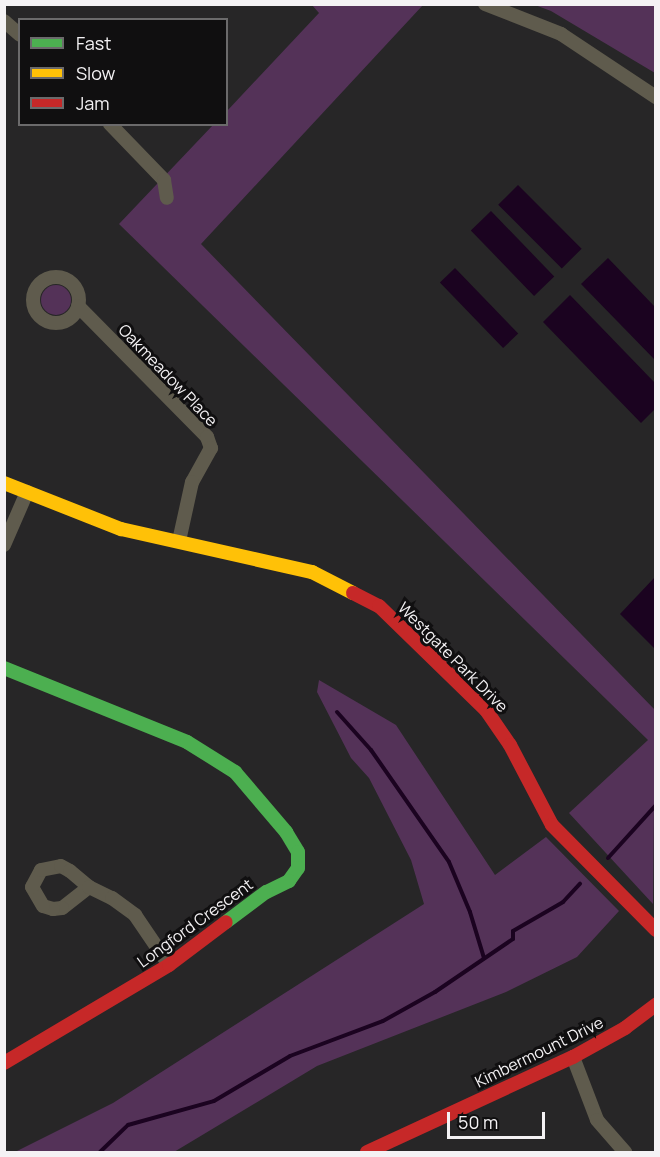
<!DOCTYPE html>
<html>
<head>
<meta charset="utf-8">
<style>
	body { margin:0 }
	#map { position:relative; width:660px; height:1157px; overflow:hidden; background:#272627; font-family:Manrope,sans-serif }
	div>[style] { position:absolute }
	.green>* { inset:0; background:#543258 }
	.round { border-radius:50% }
	.water>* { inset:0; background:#1b0320; transform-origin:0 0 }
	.stream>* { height:4px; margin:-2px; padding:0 2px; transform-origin:2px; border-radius:2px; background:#1b0320 }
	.street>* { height:14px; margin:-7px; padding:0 7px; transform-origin:7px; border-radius:7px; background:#5f5b4d }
	.street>.ring { margin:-7px; padding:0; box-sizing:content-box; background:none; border:14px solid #5f5b4d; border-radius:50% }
	.fast>* { height:14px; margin:-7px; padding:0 7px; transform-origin:7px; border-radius:7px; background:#4caf50 }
	.slow>* { height:14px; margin:-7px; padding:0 7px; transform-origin:7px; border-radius:7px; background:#ffc107 }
	.jam>* { height:14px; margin:-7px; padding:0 7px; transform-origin:7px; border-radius:7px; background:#c62828 }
	span { translate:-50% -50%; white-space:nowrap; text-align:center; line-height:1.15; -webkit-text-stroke:6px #100f10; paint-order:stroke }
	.street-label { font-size:16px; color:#f4f2f4 }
	.frame { position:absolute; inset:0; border:6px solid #f4f2f4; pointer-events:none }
	.legend { position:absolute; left:18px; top:18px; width:210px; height:108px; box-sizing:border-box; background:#100f10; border:2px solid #6b6a6b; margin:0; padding:8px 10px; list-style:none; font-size:18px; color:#f4f2f4 }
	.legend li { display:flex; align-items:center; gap:12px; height:30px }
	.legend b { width:30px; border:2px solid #6b6a6b }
	.scale { position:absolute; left:447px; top:1112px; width:98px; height:27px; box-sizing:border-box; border:3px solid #f4f2f4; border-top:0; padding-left:8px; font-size:18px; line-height:21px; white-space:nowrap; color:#f4f2f4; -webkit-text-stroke:4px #100f10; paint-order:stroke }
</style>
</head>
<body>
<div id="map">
	<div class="green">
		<div style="clip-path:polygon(312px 5px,423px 5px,201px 244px,655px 710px,653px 904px,569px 813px,648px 740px,119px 224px,213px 125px,226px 124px,227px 111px,319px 13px)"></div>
		<div style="clip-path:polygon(535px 5px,655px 5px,655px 73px,551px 11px)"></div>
		<div class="round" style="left:41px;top:285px;width:30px;height:30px"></div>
		<div style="clip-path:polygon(319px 680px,396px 725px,495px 875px,546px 837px,619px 911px,577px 957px,506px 992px,317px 1066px,174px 1152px,15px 1152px,113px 1103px,424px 904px,411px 860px,369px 778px,351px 758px,317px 692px)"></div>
	</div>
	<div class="water">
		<div style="left:518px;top:185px;width:90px;height:28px;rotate:45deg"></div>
		<div style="left:491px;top:211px;width:91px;height:28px;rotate:46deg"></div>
		<div style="clip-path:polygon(608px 258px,655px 307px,655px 360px,581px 284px)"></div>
		<div style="left:455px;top:268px;width:91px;height:21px;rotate:46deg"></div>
		<div style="clip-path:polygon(570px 295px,655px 383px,655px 409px,641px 423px,543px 322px)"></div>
		<div style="clip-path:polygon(655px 577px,655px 649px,620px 614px)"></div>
	</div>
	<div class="stream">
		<div style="left:337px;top:712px;width:51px;rotate:48.2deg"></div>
		<div style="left:371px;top:750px;width:136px;rotate:55.1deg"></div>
		<div style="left:449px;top:862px;width:54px;rotate:67.2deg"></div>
		<div style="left:470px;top:912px;width:48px;rotate:73.1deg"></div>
		<div style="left:608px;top:858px;width:72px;rotate:-47.8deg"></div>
		<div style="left:100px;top:1152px;width:39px;rotate:-44deg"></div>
		<div style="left:128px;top:1125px;width:89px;rotate:-15.6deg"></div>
		<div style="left:214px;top:1101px;width:88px;rotate:-30.6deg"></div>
		<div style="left:290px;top:1056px;width:99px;rotate:-20.6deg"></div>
		<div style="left:383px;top:1021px;width:60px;rotate:-29.1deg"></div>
		<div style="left:435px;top:992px;width:94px;rotate:-34.2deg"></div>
		<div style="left:513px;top:939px;width:8px;rotate:-90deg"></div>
		<div style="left:513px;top:931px;width:58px;rotate:-30.1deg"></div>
		<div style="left:563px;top:902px;width:25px;rotate:-47deg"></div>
	</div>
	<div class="street">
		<div style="left:485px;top:4px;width:82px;rotate:21.5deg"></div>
		<div style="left:561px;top:34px;width:114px;rotate:33.6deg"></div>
		<div style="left:4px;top:21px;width:21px;rotate:41deg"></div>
		<div style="left:110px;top:124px;width:78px;rotate:46deg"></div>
		<div style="left:164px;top:180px;width:18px;rotate:81deg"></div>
		<div class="ring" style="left:33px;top:277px;width:32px;height:32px"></div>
		<div style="left:78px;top:306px;width:184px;rotate:45.4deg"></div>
		<div style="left:207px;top:437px;width:12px;rotate:70deg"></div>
		<div style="left:211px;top:448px;width:39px;rotate:119deg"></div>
		<div style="left:192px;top:482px;width:60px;rotate:102.4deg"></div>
		<div style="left:4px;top:545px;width:58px;rotate:-66.5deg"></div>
		<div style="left:89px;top:887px;width:34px;rotate:142deg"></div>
		<div style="left:62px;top:908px;width:9px;rotate:174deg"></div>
		<div style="left:53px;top:909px;width:10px;rotate:-163deg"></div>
		<div style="left:43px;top:906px;width:22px;rotate:-120deg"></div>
		<div style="left:32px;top:887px;width:19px;rotate:-62deg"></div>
		<div style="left:41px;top:870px;width:20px;rotate:-11deg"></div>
		<div style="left:61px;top:866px;width:10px;rotate:29deg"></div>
		<div style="left:70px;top:871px;width:25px;rotate:40deg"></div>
		<div style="left:89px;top:887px;width:25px;rotate:26deg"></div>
		<div style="left:112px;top:898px;width:29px;rotate:36deg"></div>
		<div style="left:135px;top:915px;width:60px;rotate:55.8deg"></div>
		<div style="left:573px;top:1057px;width:67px;rotate:69.1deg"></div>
		<div style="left:597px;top:1120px;width:43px;rotate:48.8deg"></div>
	</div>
	<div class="fast">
		<div style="left:4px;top:668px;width:197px;rotate:22deg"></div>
		<div style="left:187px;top:742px;width:57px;rotate:32deg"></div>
		<div style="left:235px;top:772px;width:79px;rotate:49.6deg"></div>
		<div style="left:286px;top:832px;width:23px;rotate:59deg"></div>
		<div style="left:298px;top:852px;width:16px;rotate:90deg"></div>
		<div style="left:298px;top:868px;width:16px;rotate:125deg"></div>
		<div style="left:289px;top:881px;width:25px;rotate:154deg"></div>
		<div style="left:266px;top:892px;width:50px;rotate:143.1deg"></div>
	</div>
	<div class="slow">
		<div style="left:4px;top:483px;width:126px;rotate:21.5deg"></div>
		<div style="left:121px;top:529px;width:196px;rotate:12.7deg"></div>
		<div style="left:312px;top:572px;width:46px;rotate:27.1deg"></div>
	</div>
	<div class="jam">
		<div style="left:353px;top:593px;width:29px;rotate:27deg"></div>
		<div style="left:379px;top:606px;width:149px;rotate:44.2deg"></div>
		<div style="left:486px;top:710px;width:42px;rotate:55.6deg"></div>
		<div style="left:510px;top:745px;width:90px;rotate:62.3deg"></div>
		<div style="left:552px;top:825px;width:148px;rotate:45.3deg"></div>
		<div style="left:4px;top:1063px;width:192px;rotate:-30.7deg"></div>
		<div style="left:169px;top:965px;width:71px;rotate:-37deg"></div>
		<div style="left:367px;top:1152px;width:227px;rotate:-24.8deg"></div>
		<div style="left:573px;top:1057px;width:60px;rotate:-29.1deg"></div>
		<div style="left:625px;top:1028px;width:39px;rotate:-37deg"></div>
	</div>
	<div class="street-label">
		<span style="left:168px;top:375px;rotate:46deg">Oakmeadow Place</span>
		<span style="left:453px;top:657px;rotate:45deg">Westgate Park Drive</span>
		<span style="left:195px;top:923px;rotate:-36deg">Longford Crescent</span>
		<span style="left:539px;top:1052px;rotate:-26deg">Kimbermount Drive</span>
	</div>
	<div class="frame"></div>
	<ul class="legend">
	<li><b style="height:8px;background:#4caf50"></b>Fast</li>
	<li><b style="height:8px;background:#ffc107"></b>Slow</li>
	<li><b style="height:8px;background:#c62828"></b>Jam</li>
	</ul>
	<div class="scale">50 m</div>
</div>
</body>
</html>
